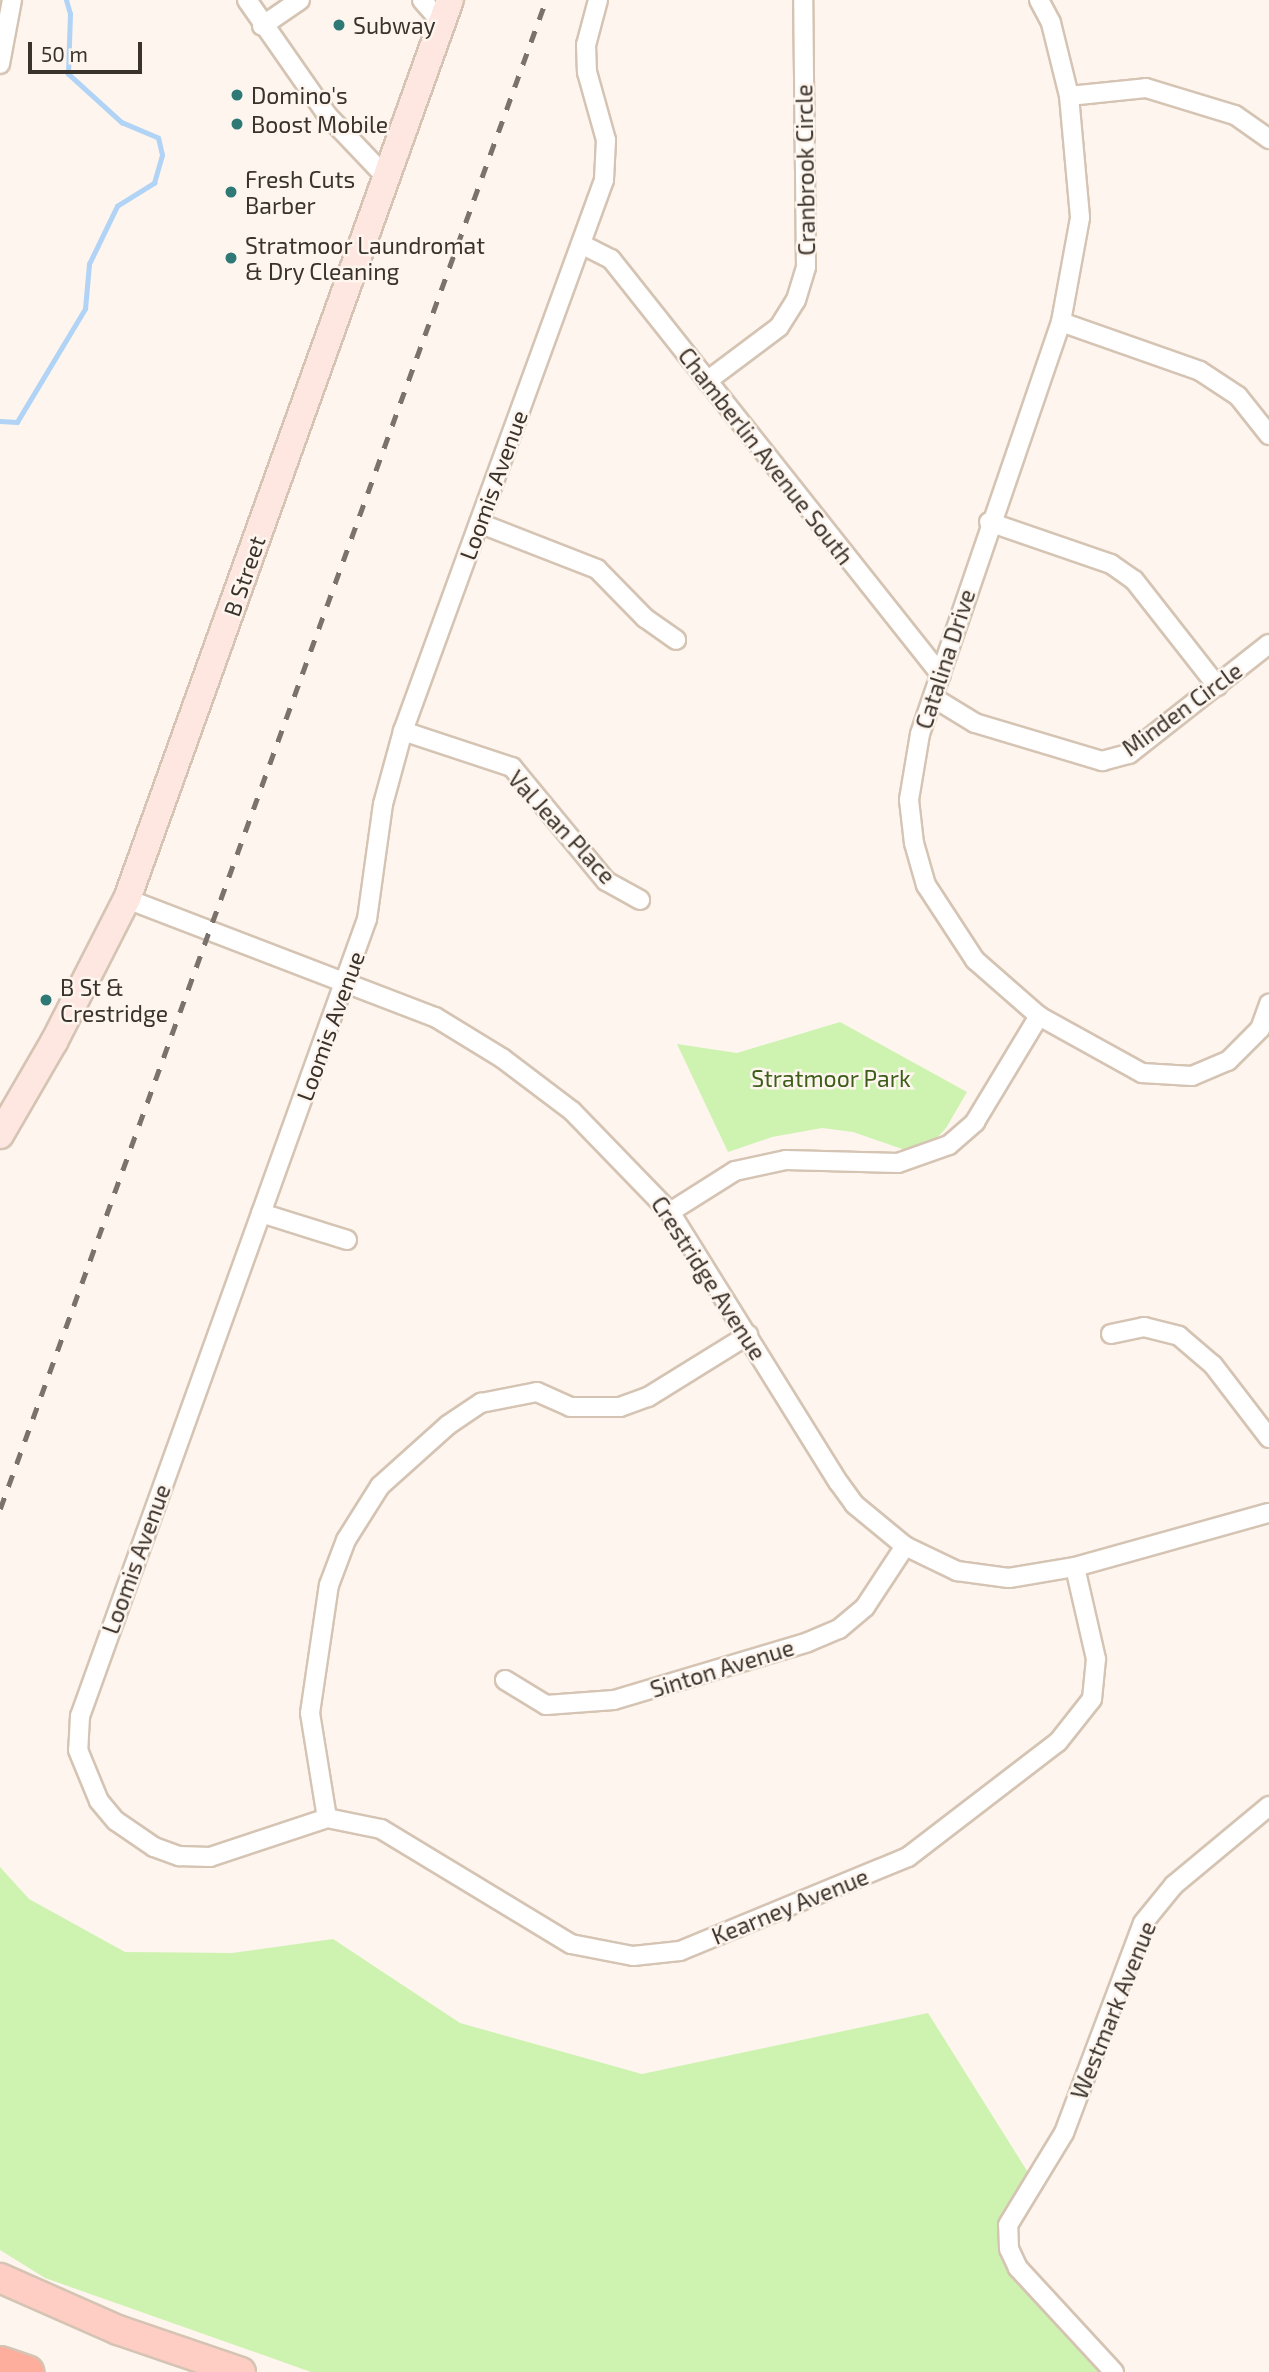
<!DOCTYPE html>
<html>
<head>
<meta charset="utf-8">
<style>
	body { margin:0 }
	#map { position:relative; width:1269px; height:2372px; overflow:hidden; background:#fdf5ee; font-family:"Exo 2",sans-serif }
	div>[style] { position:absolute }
	.green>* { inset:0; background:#cef3b0 }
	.stream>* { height:4.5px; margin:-2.25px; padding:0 2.25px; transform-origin:2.25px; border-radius:2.25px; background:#b0d3f6 }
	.roads { filter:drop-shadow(2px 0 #d5c4b3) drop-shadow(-2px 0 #d5c4b3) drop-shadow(0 2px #d5c4b3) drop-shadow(0 -2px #d5c4b3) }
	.street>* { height:18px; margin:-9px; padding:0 9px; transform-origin:9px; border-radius:9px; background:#fff }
	.secondary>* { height:26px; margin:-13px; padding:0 13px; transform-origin:13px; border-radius:13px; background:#ffe7e1 }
	.primary>* { height:28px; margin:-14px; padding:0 14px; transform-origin:14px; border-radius:14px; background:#fecec4 }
	.highway>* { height:33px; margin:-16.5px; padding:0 16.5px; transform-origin:16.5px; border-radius:16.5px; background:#feae9c }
	.rail>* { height:4.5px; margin-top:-2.25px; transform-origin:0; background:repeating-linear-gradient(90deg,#7a726b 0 12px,transparent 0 24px) }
	.dots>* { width:19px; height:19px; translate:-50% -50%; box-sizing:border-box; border:4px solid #fdf5ee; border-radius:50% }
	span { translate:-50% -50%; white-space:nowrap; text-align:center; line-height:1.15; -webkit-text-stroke:5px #fdf5ee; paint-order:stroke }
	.poi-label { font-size:23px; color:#3a332c }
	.left { translate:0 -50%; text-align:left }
	.street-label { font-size:23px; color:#3a332c }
	.park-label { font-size:23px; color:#3c5e18 }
	.scale { position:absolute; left:28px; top:42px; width:114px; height:32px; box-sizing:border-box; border:4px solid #3a332c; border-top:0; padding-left:9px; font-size:21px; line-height:24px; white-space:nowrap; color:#3a332c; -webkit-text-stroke:5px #fdf5ee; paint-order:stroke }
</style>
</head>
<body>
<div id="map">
	<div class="green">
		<div style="clip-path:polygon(840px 1022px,967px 1092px,946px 1128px,932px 1143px,908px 1151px,853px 1132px,822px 1128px,772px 1137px,728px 1152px,677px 1044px,737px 1053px)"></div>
		<div style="clip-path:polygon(0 1867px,29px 1899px,125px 1952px,232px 1953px,333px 1939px,460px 2023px,642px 2074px,928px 2013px,1034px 2182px,1008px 2225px,1018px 2268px,1117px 2372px,311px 2372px,45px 2278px,0 2250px)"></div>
	</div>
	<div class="stream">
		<div style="left:0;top:421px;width:17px;rotate:3deg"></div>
		<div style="left:17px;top:422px;width:132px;rotate:-59deg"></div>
		<div style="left:85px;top:309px;width:45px;rotate:-84.9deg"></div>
		<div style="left:89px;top:264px;width:64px;rotate:-64.2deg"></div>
		<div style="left:117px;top:206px;width:44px;rotate:-31.9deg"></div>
		<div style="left:154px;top:183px;width:29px;rotate:-74deg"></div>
		<div style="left:162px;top:155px;width:17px;rotate:-103deg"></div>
		<div style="left:158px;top:138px;width:39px;rotate:-157deg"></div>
		<div style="left:122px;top:123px;width:73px;rotate:-137.8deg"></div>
		<div style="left:68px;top:74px;width:60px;rotate:-88.1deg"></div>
		<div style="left:70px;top:14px;width:15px;rotate:-106deg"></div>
	</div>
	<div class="roads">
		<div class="street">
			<div style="left:247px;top:0;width:141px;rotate:55.1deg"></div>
			<div style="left:328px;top:116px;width:81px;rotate:46.5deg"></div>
			<div style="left:422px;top:0;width:30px;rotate:49deg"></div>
			<div style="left:598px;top:0;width:47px;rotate:104.9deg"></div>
			<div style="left:586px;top:45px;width:27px;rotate:88deg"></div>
			<div style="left:587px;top:72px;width:71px;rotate:74.4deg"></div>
			<div style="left:606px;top:140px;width:40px;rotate:92.9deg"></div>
			<div style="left:604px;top:180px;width:587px;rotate:110.04deg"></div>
			<div style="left:403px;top:731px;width:76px;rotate:105.3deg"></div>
			<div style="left:383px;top:804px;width:116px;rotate:97.9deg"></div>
			<div style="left:367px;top:919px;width:847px;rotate:109.8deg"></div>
			<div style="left:80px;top:1716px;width:34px;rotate:93deg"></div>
			<div style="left:78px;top:1750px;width:55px;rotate:67.6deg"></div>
			<div style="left:99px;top:1801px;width:26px;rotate:50deg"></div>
			<div style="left:116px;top:1821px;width:46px;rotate:34.4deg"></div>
			<div style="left:154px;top:1847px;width:27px;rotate:20deg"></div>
			<div style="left:179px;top:1856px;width:31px;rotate:2deg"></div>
			<div style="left:210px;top:1857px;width:123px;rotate:-18.4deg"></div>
			<div style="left:327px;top:1818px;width:55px;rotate:11.5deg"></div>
			<div style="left:381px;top:1829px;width:222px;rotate:31.2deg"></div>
			<div style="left:571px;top:1944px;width:63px;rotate:11deg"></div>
			<div style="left:633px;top:1956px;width:47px;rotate:-6.1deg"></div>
			<div style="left:680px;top:1951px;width:247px;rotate:-22.4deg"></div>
			<div style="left:908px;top:1857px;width:189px;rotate:-37.5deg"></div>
			<div style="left:1058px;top:1742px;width:55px;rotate:-51.7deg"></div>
			<div style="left:1092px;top:1699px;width:40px;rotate:-84.3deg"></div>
			<div style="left:1096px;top:1659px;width:94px;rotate:-102.9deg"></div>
			<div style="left:1039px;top:0;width:26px;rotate:62deg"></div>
			<div style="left:1051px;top:23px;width:75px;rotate:76.1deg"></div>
			<div style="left:1069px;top:96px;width:122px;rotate:84.8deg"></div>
			<div style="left:1080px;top:218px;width:106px;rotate:100.4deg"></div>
			<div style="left:1061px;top:322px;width:435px;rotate:108.9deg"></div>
			<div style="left:920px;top:734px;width:67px;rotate:99.5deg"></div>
			<div style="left:909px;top:800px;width:43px;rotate:83.4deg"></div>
			<div style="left:914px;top:843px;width:44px;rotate:74.1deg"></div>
			<div style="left:926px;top:885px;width:90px;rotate:56.8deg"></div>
			<div style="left:975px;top:960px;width:85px;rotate:41.2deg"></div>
			<div style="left:1039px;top:1016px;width:118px;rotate:29deg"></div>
			<div style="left:1142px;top:1073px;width:50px;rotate:3.4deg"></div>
			<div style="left:1192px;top:1076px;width:39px;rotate:-23deg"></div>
			<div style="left:1228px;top:1061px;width:45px;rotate:-45deg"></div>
			<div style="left:1260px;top:1029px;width:27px;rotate:-70deg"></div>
			<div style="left:262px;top:26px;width:46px;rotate:-34.4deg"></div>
			<div style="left:0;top:64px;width:65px;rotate:-79.4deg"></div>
			<div style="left:1069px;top:96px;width:77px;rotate:-5.9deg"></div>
			<div style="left:1146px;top:88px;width:93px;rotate:16.9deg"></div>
			<div style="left:1235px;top:115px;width:42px;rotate:35.2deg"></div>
			<div style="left:583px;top:245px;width:31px;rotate:27deg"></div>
			<div style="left:611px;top:259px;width:531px;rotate:51.58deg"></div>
			<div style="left:1061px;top:322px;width:147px;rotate:19.4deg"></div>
			<div style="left:1200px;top:371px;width:45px;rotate:33.3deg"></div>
			<div style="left:1238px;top:396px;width:50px;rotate:51.5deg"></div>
			<div style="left:707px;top:381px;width:90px;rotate:-36.9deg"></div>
			<div style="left:779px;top:327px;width:32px;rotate:-58deg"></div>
			<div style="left:796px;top:300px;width:34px;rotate:-73deg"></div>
			<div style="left:806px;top:267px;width:267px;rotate:-90.6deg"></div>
			<div style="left:989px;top:522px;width:129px;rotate:19deg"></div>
			<div style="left:1111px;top:564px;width:28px;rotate:35deg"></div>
			<div style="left:1134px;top:580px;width:135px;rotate:51.9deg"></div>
			<div style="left:479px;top:523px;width:127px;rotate:21.3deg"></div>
			<div style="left:597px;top:569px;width:69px;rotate:45.6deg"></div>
			<div style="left:645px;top:618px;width:38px;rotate:35deg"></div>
			<div style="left:934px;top:698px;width:48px;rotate:31.4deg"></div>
			<div style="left:975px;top:723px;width:133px;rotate:16.7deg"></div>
			<div style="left:1102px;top:761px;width:28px;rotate:-15deg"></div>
			<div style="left:1129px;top:754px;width:178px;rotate:-38.2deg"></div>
			<div style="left:403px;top:731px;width:115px;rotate:18.3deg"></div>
			<div style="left:512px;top:767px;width:148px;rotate:50.5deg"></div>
			<div style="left:606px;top:881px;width:39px;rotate:29deg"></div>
			<div style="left:127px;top:899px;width:330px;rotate:21deg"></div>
			<div style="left:435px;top:1017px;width:79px;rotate:31.5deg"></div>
			<div style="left:502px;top:1058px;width:88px;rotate:37.1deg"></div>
			<div style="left:572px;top:1111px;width:141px;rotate:45.9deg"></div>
			<div style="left:670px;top:1212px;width:319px;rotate:58.1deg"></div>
			<div style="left:839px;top:1483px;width:26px;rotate:54deg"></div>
			<div style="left:854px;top:1504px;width:66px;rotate:39.5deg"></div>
			<div style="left:905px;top:1546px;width:58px;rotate:25.7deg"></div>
			<div style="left:957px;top:1571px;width:52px;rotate:7.7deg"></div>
			<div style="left:1009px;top:1578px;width:67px;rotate:-9.5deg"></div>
			<div style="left:1075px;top:1567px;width:201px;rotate:-15.6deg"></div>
			<div style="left:670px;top:1212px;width:77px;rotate:-32.2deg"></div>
			<div style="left:735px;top:1171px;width:52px;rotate:-12.2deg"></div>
			<div style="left:786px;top:1160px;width:112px;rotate:1.5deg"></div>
			<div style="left:898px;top:1163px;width:54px;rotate:-19.4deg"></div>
			<div style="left:949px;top:1145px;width:35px;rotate:-41deg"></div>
			<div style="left:975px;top:1122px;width:124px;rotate:-58.9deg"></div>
			<div style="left:261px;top:1213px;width:90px;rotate:17.4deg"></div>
			<div style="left:1111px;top:1334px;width:34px;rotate:-12deg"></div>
			<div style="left:1144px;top:1327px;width:36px;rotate:14deg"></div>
			<div style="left:1179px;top:1336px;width:45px;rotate:40.5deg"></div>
			<div style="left:1213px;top:1365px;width:92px;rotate:52.5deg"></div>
			<div style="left:505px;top:1680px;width:48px;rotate:31.4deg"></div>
			<div style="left:546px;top:1705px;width:68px;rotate:-4.2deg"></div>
			<div style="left:614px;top:1700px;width:202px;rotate:-16.6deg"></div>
			<div style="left:808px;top:1642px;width:34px;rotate:-23deg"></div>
			<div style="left:839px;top:1629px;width:34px;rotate:-40deg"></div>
			<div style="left:865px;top:1607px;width:73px;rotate:-56.7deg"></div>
			<div style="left:327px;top:1818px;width:106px;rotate:-99.2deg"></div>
			<div style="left:310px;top:1713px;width:129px;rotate:-81.6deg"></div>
			<div style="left:329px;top:1585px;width:48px;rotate:-69.3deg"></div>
			<div style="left:346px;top:1540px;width:64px;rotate:-57.8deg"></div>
			<div style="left:380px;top:1486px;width:91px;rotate:-41.9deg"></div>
			<div style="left:448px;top:1425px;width:40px;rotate:-34deg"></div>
			<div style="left:481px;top:1403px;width:57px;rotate:-11.1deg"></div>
			<div style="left:537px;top:1392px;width:36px;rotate:24deg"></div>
			<div style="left:570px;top:1407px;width:50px"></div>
			<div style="left:620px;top:1407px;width:30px;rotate:-20deg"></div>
			<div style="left:648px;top:1397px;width:118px;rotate:-31.8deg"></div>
			<div style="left:1114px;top:2372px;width:142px;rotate:-132.7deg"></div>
			<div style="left:1018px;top:2268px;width:21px;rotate:-115deg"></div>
			<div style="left:1009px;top:2249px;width:24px;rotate:-92deg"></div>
			<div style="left:1008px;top:2225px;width:108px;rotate:-58.7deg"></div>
			<div style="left:1064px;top:2133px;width:224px;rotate:-69.4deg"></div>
			<div style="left:1143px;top:1923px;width:49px;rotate:-50.8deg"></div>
			<div style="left:1174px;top:1885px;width:124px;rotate:-39.7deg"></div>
		</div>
		<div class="secondary">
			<div style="left:0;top:1135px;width:108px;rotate:-59.9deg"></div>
			<div style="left:54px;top:1042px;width:161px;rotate:-63deg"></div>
			<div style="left:127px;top:899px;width:955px;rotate:-70.24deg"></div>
		</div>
		<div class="primary">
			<div style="left:0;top:2278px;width:129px;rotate:23.8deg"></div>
			<div style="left:118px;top:2330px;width:130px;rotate:18.9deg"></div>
		</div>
		<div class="highway">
			<div style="left:0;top:2363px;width:28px;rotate:19deg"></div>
		</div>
	</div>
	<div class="rail">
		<div style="left:0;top:1509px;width:1605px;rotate:-70.11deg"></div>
	</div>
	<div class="dots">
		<div style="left:339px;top:25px;background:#2e7875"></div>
		<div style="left:237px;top:95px;background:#2e7875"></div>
		<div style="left:237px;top:124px;background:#2e7875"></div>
		<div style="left:231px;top:192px;background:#2e7875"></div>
		<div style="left:231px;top:258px;background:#2e7875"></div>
		<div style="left:46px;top:1000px;background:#2e7875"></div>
	</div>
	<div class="poi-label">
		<span class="left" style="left:353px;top:25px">Subway</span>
		<span class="left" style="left:251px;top:95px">Domino's</span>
		<span class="left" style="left:251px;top:124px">Boost Mobile</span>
		<span class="left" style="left:245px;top:192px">Fresh Cuts<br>Barber</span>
		<span class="left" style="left:245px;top:258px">Stratmoor Laundromat<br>&amp; Dry Cleaning</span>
		<span class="left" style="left:60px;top:1000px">B St &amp;<br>Crestridge</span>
	</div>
	<div class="street-label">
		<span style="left:805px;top:170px;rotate:-91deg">Cranbrook Circle</span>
		<span style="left:766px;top:456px;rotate:52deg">Chamberlin Avenue South</span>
		<span style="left:493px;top:485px;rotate:-70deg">Loomis Avenue</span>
		<span style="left:244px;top:576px;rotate:-71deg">B Street</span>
		<span style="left:945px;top:659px;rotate:-72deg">Catalina Drive</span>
		<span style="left:1182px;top:709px;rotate:-36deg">Minden Circle</span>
		<span style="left:562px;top:827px;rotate:47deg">Val Jean Place</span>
		<span style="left:330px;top:1026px;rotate:-70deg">Loomis Avenue</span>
		<span style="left:709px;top:1278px;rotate:57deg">Crestridge Avenue</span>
		<span style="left:136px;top:1559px;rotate:-70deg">Loomis Avenue</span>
		<span style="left:722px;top:1668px;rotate:-17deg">Sinton Avenue</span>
		<span style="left:790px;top:1906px;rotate:-22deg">Kearney Avenue</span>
		<span style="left:1113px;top:2010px;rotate:-68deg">Westmark Avenue</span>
	</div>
	<div class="park-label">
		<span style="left:831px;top:1078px">Stratmoor Park</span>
	</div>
	<div class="scale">50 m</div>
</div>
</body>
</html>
